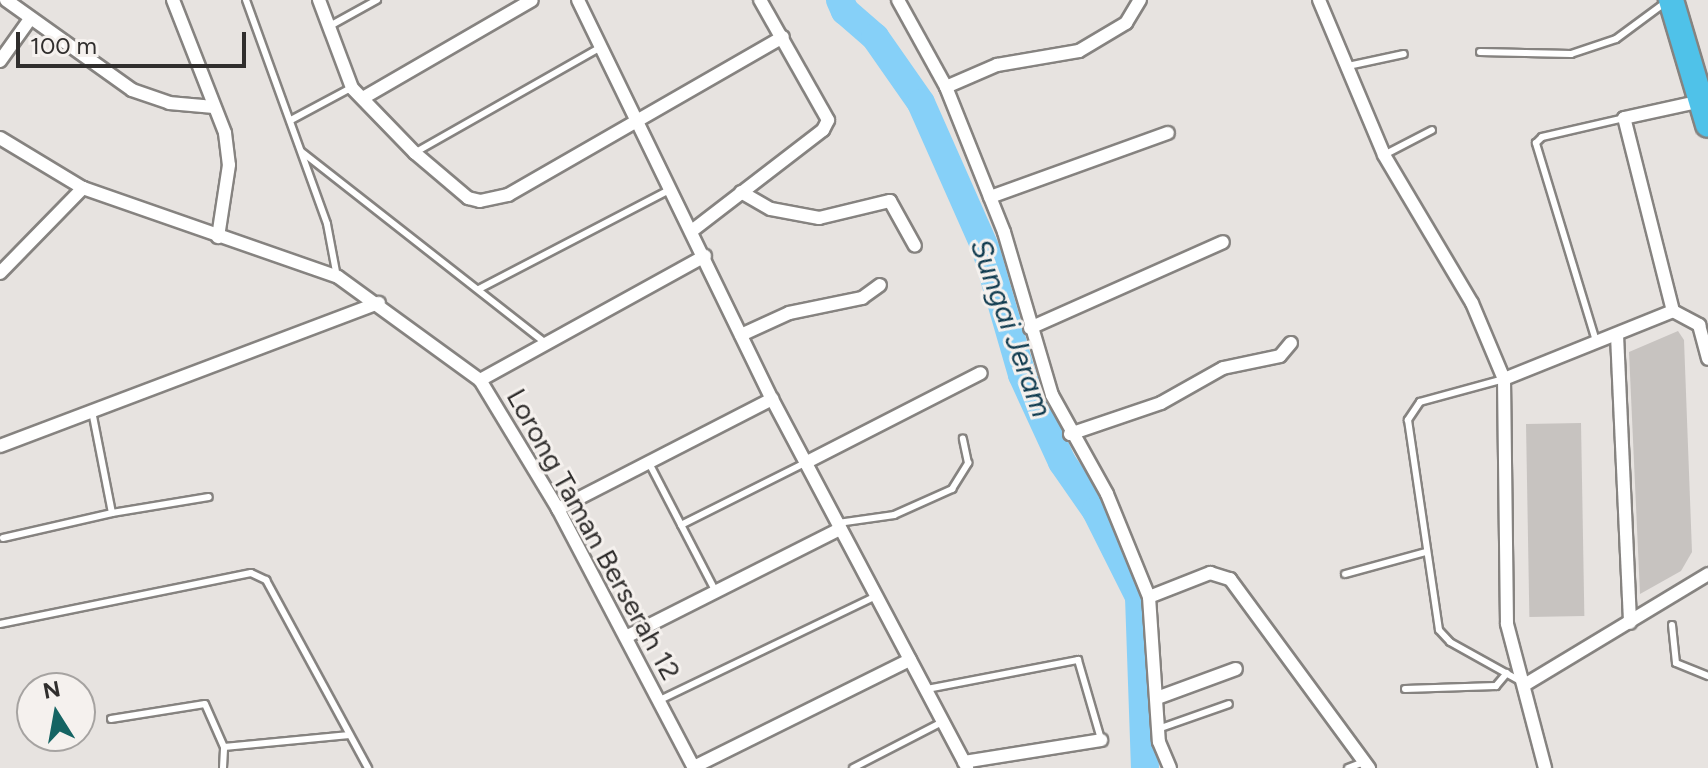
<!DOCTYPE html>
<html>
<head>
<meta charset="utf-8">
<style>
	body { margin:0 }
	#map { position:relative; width:1708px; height:768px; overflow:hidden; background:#e7e3e0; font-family:Figtree,sans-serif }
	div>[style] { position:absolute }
	.river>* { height:28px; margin:-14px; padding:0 14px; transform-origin:14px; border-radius:14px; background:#86d0f8 }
	.building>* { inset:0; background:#c7c3c0; transform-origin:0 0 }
	.roads { filter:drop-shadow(2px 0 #868380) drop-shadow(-2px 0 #868380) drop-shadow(0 2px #868380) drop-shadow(0 -2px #868380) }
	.lane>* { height:6px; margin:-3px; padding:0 3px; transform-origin:3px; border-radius:3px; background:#fff }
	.street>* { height:12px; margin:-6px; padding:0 6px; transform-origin:6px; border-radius:6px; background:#fff }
	.highway>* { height:24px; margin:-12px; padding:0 12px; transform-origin:12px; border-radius:12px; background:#4fc2e9 }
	span { translate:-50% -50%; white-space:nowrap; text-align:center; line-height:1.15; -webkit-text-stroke:6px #f5f1ee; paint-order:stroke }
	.street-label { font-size:28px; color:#302e2d }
	.water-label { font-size:30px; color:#113c50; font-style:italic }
	.north { position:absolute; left:16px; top:672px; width:80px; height:80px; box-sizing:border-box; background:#f5f1ee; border:2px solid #a6a3a1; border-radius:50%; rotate:349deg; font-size:22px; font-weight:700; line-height:32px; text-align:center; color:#302e2d }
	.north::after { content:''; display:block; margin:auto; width:28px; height:36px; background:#156463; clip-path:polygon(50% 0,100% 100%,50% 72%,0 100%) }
	.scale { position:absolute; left:16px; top:32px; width:230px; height:36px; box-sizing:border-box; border:4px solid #302e2d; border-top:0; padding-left:10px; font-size:24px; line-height:28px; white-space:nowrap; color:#302e2d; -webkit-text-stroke:6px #f5f1ee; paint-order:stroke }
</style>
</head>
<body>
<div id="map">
	<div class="river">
		<div style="left:840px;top:0;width:12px;rotate:66deg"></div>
		<div style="left:845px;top:11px;width:40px;rotate:41deg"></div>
		<div style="left:875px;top:37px;width:80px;rotate:55.1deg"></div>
		<div style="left:921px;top:103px;width:161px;rotate:66.1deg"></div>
		<div style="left:986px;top:250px;width:130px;rotate:73.9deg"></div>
		<div style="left:1022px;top:375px;width:96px;rotate:65.3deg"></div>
		<div style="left:1062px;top:462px;width:60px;rotate:55.2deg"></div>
		<div style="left:1096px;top:511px;width:96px;rotate:63.4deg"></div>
		<div style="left:1139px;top:597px;width:171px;rotate:88deg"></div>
	</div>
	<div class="building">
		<div style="clip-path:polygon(1678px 331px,1684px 340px,1692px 552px,1681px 571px,1640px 594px,1629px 352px)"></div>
		<div style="left:1581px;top:423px;width:193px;height:55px;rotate:89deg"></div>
	</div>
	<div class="roads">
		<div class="lane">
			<div style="left:246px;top:0;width:238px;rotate:70.1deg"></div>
			<div style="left:327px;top:224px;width:54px;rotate:79.3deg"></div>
			<div style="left:328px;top:27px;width:56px;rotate:-28.9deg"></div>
			<div style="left:1480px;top:52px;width:91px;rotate:1.3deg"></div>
			<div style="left:1571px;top:54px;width:47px;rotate:-18.4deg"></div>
			<div style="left:1616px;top:39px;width:62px;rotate:-36.5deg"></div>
			<div style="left:1348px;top:66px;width:57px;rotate:-12.1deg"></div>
			<div style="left:291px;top:120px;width:68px;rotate:-28.1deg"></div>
			<div style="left:302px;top:152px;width:308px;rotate:38.1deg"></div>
			<div style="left:416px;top:152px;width:213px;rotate:-29.6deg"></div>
			<div style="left:1384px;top:155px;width:54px;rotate:-27.5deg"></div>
			<div style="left:479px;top:289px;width:216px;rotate:-27.5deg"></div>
			<div style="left:1596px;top:341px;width:207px;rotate:-106.9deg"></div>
			<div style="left:1536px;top:143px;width:8px;rotate:-45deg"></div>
			<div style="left:1542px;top:137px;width:84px;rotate:-13deg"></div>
			<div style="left:1504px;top:379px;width:87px;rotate:164.7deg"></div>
			<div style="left:1420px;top:402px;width:22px;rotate:124deg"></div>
			<div style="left:1408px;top:420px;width:212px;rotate:81.6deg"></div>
			<div style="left:1439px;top:630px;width:16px;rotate:47deg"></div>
			<div style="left:1450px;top:642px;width:82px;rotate:29.1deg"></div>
			<div style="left:648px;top:461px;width:145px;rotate:62.6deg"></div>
			<div style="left:112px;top:513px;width:98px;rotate:-9.4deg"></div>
			<div style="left:838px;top:523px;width:57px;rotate:-8.1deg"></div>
			<div style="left:894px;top:515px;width:64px;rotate:-24.1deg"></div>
			<div style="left:952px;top:489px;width:31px;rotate:-58deg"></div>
			<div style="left:968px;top:463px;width:25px;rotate:-102deg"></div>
			<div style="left:681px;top:525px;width:141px;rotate:-26.6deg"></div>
			<div style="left:3px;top:538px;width:112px;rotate:-12.9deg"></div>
			<div style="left:112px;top:513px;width:104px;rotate:-101.1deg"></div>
			<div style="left:1345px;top:574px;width:84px;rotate:-15.2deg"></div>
			<div style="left:0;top:624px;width:256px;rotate:-11.5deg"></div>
			<div style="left:251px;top:573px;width:17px;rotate:25deg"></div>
			<div style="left:266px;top:580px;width:214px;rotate:61.5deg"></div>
			<div style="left:1672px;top:625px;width:38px;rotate:84deg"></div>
			<div style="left:1676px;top:663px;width:35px;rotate:22deg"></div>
			<div style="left:927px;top:689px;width:154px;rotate:-10.9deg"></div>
			<div style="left:1078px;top:660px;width:82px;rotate:73.8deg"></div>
			<div style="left:1405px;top:689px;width:91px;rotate:-1.9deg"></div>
			<div style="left:1496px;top:686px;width:17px;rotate:-50deg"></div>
			<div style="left:660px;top:700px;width:240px;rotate:-25.7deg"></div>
			<div style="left:111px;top:719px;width:95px;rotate:-9.1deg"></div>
			<div style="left:205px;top:704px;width:47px;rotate:66.2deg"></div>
			<div style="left:1158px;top:729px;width:75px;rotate:-19.4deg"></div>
			<div style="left:223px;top:768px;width:21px;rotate:-87deg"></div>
			<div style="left:224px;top:747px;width:126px;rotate:-5.5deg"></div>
			<div style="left:853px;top:768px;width:102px;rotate:-27.3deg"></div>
			<div style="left:1348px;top:768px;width:17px;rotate:-21deg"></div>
		</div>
		<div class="street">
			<div style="left:6px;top:0;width:155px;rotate:35.5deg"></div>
			<div style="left:132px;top:90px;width:39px;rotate:19deg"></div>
			<div style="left:169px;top:103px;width:45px;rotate:5.1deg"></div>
			<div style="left:173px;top:0;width:143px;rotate:68.6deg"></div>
			<div style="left:225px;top:133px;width:32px;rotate:83deg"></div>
			<div style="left:229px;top:165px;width:73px;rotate:98.7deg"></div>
			<div style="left:319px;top:0;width:94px;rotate:69.4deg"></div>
			<div style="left:352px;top:88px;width:91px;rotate:45.9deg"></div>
			<div style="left:415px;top:153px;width:70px;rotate:40.3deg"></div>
			<div style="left:468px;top:198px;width:12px;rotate:14deg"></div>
			<div style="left:480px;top:201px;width:29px;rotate:-12deg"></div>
			<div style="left:508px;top:195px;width:317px;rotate:-29.9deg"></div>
			<div style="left:578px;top:0;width:444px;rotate:64.1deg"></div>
			<div style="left:772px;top:399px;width:417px;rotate:62.1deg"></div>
			<div style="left:898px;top:0;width:99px;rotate:61.1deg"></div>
			<div style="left:946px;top:87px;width:156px;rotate:68.2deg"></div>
			<div style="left:1004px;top:232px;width:170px;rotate:73.6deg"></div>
			<div style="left:1052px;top:395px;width:113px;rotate:60.9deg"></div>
			<div style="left:1107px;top:494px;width:111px;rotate:67.8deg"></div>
			<div style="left:1149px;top:597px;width:145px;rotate:86.1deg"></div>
			<div style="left:1159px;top:742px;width:28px;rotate:67deg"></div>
			<div style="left:1319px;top:0;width:168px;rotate:67.2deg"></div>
			<div style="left:1384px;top:155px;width:172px;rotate:59.3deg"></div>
			<div style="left:1472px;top:303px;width:82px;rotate:67.2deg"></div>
			<div style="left:1504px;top:379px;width:245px;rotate:89.3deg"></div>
			<div style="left:1507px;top:624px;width:149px;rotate:75.2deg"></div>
			<div style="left:0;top:61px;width:52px;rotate:-54.5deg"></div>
			<div style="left:946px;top:87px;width:56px;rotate:-23.3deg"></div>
			<div style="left:997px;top:65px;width:83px;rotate:-9.7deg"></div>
			<div style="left:1079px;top:51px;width:55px;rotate:-30.8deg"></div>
			<div style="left:1126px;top:23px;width:27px;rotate:-59deg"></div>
			<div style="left:363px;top:98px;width:195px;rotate:-30.1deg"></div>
			<div style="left:0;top:138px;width:97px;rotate:31.1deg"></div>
			<div style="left:83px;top:188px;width:270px;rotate:19.2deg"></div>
			<div style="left:338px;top:277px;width:175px;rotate:36deg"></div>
			<div style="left:480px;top:380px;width:151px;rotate:58.8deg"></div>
			<div style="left:558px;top:509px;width:293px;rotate:62.3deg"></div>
			<div style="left:741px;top:192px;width:34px;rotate:30deg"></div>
			<div style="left:771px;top:209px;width:49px;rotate:10.6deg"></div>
			<div style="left:819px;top:218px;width:73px;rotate:-13.5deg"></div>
			<div style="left:890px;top:201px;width:51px;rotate:60.9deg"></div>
			<div style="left:990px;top:197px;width:189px;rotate:-19.8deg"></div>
			<div style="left:693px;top:230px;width:164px;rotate:-37.6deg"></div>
			<div style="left:823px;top:130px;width:11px;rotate:-63deg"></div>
			<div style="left:828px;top:120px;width:138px;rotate:-119.5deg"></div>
			<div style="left:0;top:273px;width:119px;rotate:-45.7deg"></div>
			<div style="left:1673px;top:311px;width:199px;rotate:-104.2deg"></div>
			<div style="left:1624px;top:118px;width:80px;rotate:-12.3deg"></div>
			<div style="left:1673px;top:311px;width:30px;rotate:28deg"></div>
			<div style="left:1699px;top:325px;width:35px;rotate:75deg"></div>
			<div style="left:1030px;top:328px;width:211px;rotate:-24deg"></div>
			<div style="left:741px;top:335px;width:53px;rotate:-24.6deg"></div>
			<div style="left:789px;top:313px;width:75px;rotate:-11.6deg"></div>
			<div style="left:862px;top:298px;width:22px;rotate:-36deg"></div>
			<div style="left:1617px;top:335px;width:288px;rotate:87.4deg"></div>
			<div style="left:1504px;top:379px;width:182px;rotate:-21.9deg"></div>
			<div style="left:480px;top:380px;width:257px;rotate:-28.9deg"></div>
			<div style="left:1070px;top:434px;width:96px;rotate:-18.8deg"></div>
			<div style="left:1161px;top:403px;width:71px;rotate:-29.4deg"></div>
			<div style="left:1223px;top:368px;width:58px;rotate:-11.9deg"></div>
			<div style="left:1280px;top:356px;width:17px;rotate:-50deg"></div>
			<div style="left:0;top:446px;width:405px;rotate:-20.7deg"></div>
			<div style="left:807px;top:462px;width:195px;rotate:-27.1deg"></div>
			<div style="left:558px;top:509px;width:241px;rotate:-27.2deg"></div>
			<div style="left:1149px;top:597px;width:66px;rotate:-21.5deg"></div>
			<div style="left:1210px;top:573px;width:21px;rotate:17deg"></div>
			<div style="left:1230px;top:579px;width:235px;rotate:53.7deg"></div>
			<div style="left:626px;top:637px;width:240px;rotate:-26.8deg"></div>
			<div style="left:1526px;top:684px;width:213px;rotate:-31.1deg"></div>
			<div style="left:1157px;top:698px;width:84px;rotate:-20.2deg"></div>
			<div style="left:964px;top:762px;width:139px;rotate:-9.1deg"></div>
			<div style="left:694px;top:767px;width:241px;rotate:-26.4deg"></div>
		</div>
		<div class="highway">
			<div style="left:1671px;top:0;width:130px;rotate:73.5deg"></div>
		</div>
	</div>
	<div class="street-label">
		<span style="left:594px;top:534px;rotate:61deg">Lorong Taman Berserah 12</span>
	</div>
	<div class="water-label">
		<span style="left:1011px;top:328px;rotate:70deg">Sungai Jeram</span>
	</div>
	<div class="north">N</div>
	<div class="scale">100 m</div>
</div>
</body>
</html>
